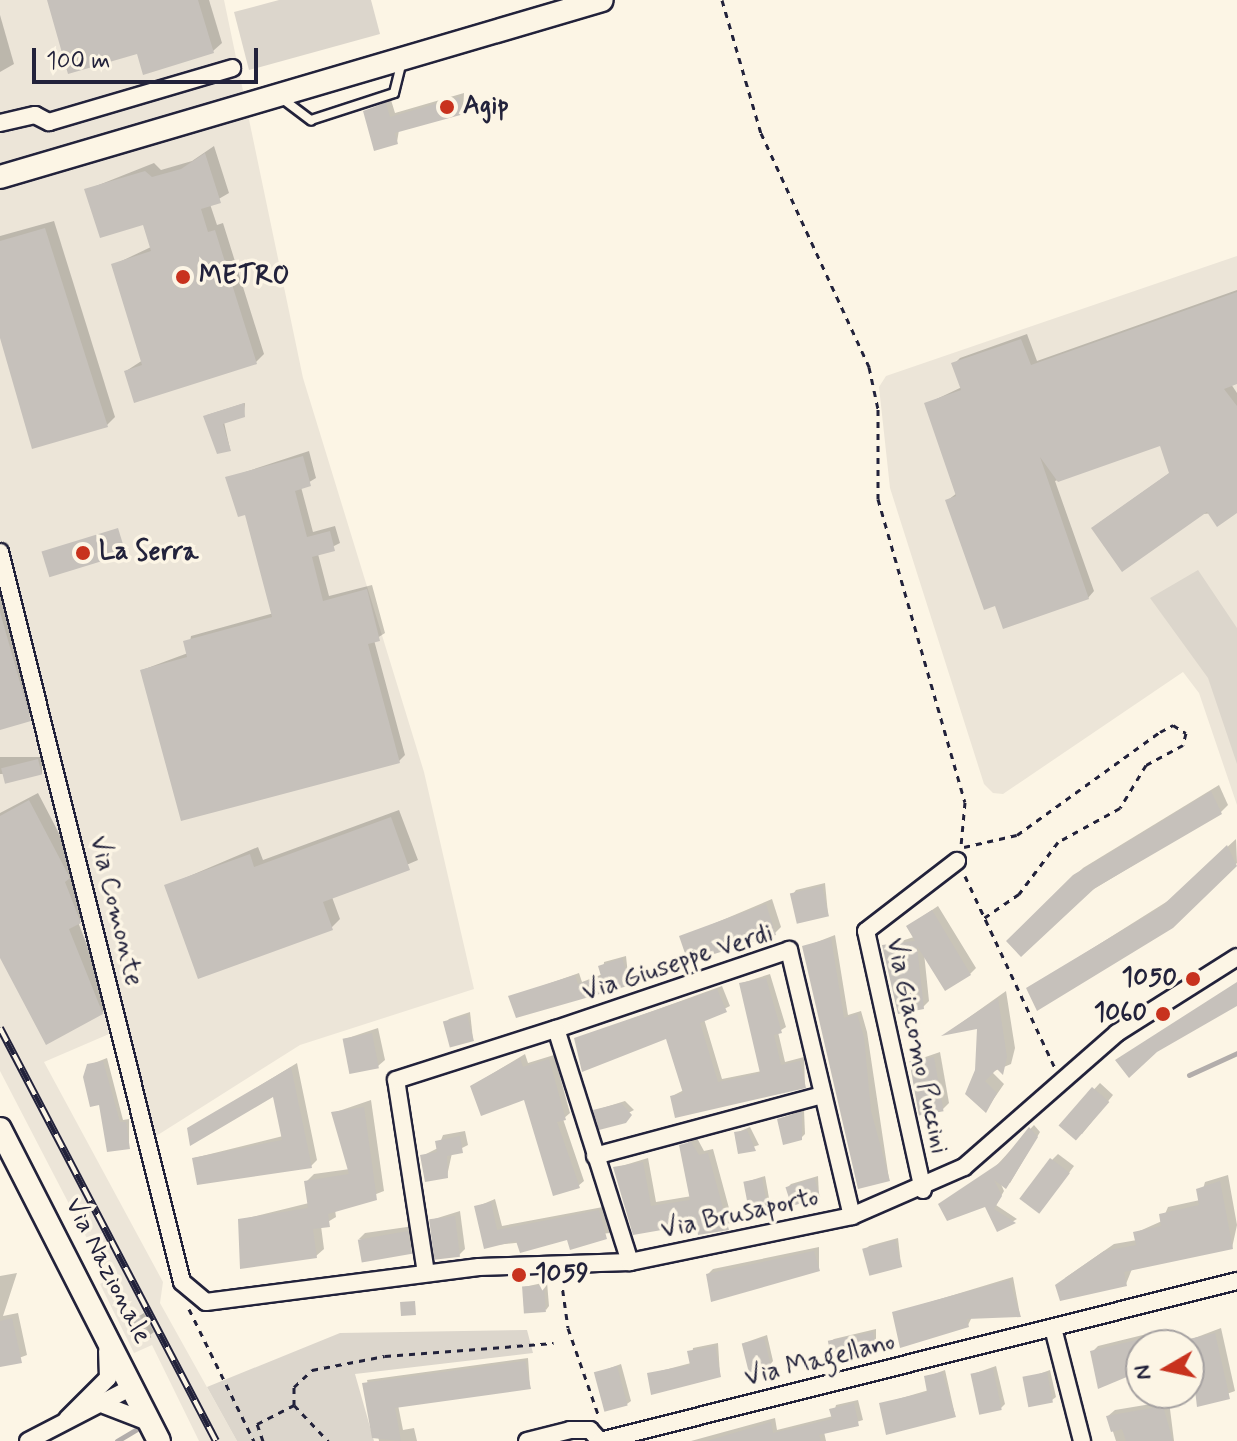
<!DOCTYPE html>
<html>
<head>
<meta charset="utf-8">
<style>
	body { margin:0 }
	#map { position:relative; width:1237px; height:1441px; overflow:hidden; background:#fcf5e5; font-family:Mynerve,sans-serif }
	div>[style] { position:absolute }
	.built>* { inset:0; background:#ece5d8 }
	.green>* { inset:0; background:#dcd6cc }
	.shadow>* { inset:0; background:#0003; transform-origin:0 0 }
	.stream>* { height:5px; margin:-2.5px; padding:0 2.5px; transform-origin:2.5px; border-radius:2.5px; background:#b2adab }
	.building>* { inset:0; background:#c6c1bb; transform-origin:0 0 }
	.path>* { height:3px; margin-top:-1.5px; transform-origin:0; background:repeating-linear-gradient(90deg,#22223b 0 6px,transparent 0 12px) }
	.roads { filter:drop-shadow(2px 0 #22223b) drop-shadow(-2px 0 #22223b) drop-shadow(0 2px #22223b) drop-shadow(0 -2px #22223b) }
	.lane>* { height:8px; margin:-4px; padding:0 4px; transform-origin:4px; border-radius:4px; background:#fcf5e5 }
	.street>* { height:16px; margin:-8px; padding:0 8px; transform-origin:8px; border-radius:8px; background:#fcf5e5 }
	.secondary>* { height:22px; margin:-11px; padding:0 11px; transform-origin:11px; border-radius:11px; background:#fcf5e5 }
	.rail>* { height:8px; margin-top:-4px; transform-origin:0; background:repeating-linear-gradient(90deg,#fcf5e5 0 15px,#22223b 0 30px); box-sizing:border-box; border-block:2px solid #22223b }
	.dots>* { width:22px; height:22px; translate:-50% -50%; box-sizing:border-box; border:4px solid #fcf5e5; border-radius:50% }
	span { translate:-50% -50%; white-space:nowrap; text-align:center; line-height:1.15; -webkit-text-stroke:7px #fcf5e5; paint-order:stroke }
	.poi-label { font-size:26px; color:#22223b; font-weight:700 }
	.left { translate:0 -50%; text-align:left }
	.right { translate:-100% -50%; text-align:right }
	.street-label { font-size:26px; color:#22223b }
	.north { position:absolute; left:1125px; top:1329px; width:80px; height:80px; box-sizing:border-box; background:#fcf5e5; border:2px solid #a5a1a1; border-radius:50%; rotate:261deg; font-size:22px; font-weight:700; line-height:32px; text-align:center; color:#22223b }
	.north::after { content:''; display:block; margin:auto; width:28px; height:36px; background:#c8321e; clip-path:polygon(50% 0,100% 100%,50% 72%,0 100%) }
	.scale { position:absolute; left:32px; top:48px; width:226px; height:36px; box-sizing:border-box; border:4px solid #22223b; border-top:0; padding-left:10px; font-size:24px; line-height:28px; white-space:nowrap; color:#22223b; -webkit-text-stroke:6px #fcf5e5; paint-order:stroke }
</style>
</head>
<body>
<div id="map">
	<div class="built">
		<div style="clip-path:polygon(0 0,224px 0,303px 378px,424px 772px,474px 989px,300px 1045px,142px 1145px,116px 1031px,44px 1062px,163px 1282px,160px 1303px,237px 1441px,199px 1441px,152px 1345px,134px 1353px,100px 1284px,108px 1279px,0 1071px)"></div>
		<div style="clip-path:polygon(1237px 256px,1237px 805px,1199px 693px,1183px 672px,1003px 794px,993px 793px,984px 784px,890px 488px,879px 387px,886px 376px)"></div>
	</div>
	<div class="green">
		<div style="clip-path:polygon(279px 0,371px 0,380px 34px,249px 70px,234px 12px)"></div>
		<div style="clip-path:polygon(1198px 570px,1237px 628px,1237px 764px,1208px 678px,1150px 598px)"></div>
		<div style="clip-path:polygon(527px 1330px,533px 1353px,355px 1374px,374px 1441px,237px 1441px,207px 1387px,340px 1333px)"></div>
	</div>
	<div class="shadow">
		<div style="clip-path:polygon(49px 0,209px 0,222px 43px,213px 51px,138px 52px)"></div>
		<div style="clip-path:polygon(0 15px,14px 64px,0 72px)"></div>
		<div style="clip-path:polygon(464px 93px,463px 112px,399px 130px,397px 142px,365px 111px,391px 100px,395px 113px)"></div>
		<div style="clip-path:polygon(214px 146px,229px 193px,210px 204px,217px 225px,223px 223px,264px 354px,256px 362px,126px 371px,143px 360px,113px 265px,151px 247px,144px 223px,86px 190px,154px 163px,161px 170px,192px 161px)"></div>
		<div style="clip-path:polygon(54px 221px,115px 417px,107px 425px,0 330px,0 236px)"></div>
		<div style="clip-path:polygon(1237px 290px,1237px 382px,1231px 384px,1237px 393px,1237px 511px,1099px 523px,1171px 472px,1161px 444px,1055px 481px,1094px 591px,1088px 598px,948px 500px,957px 493px,926px 404px,962px 387px,954px 364px,960px 358px,1027px 334px,1037px 361px)"></div>
		<div style="clip-path:polygon(245px 403px,244px 415px,224px 422px,230px 449px,207px 415px)"></div>
		<div style="clip-path:polygon(309px 451px,316px 478px,301px 487px,313px 532px,335px 526px,340px 543px,318px 554px,329px 596px,372px 585px,385px 633px,374px 640px,405px 755px,399px 761px,142px 670px,188px 653px,191px 636px,274px 613px,247px 512px,227px 478px)"></div>
		<div style="clip-path:polygon(0 566px,38px 711px,0 728px)"></div>
		<div style="left:42px;top:757px;width:17px;height:43px;rotate:90deg"></div>
		<div style="clip-path:polygon(1219px 785px,1228px 805px,1221px 812px,1008px 941px,1083px 868px)"></div>
		<div style="clip-path:polygon(38px 793px,77px 868px,88px 913px,78px 922px,110px 1004px,102px 1013px,0 954px,0 813px)"></div>
		<div style="clip-path:polygon(399px 810px,418px 860px,332px 897px,340px 919px,331px 928px,166px 886px,258px 847px,263px 860px)"></div>
		<div style="clip-path:polygon(1236px 839px,1237px 863px,1172px 926px,1028px 989px,1171px 899px)"></div>
		<div style="clip-path:polygon(825px 883px,828px 914px,793px 894px,796px 890px)"></div>
		<div style="clip-path:polygon(772px 899px,781px 927px,775px 933px,682px 937px)"></div>
		<div style="clip-path:polygon(938px 906px,976px 968px,970px 974px,924px 953px,929px 1001px,923px 1007px,885px 946px,914px 937px,908px 926px)"></div>
		<div style="clip-path:polygon(835px 935px,848px 1015px,861px 1011px,867px 1032px,889px 1179px,804px 947px)"></div>
		<div style="clip-path:polygon(626px 956px,629px 984px,511px 997px,579px 973px,582px 982px,603px 974px,604px 962px)"></div>
		<div style="clip-path:polygon(770px 974px,786px 1027px,778px 1032px,785px 1062px,804px 1057px,805px 1086px,672px 1096px,684px 1090px,667px 1036px,576px 1039px,722px 986px,730px 1006px,704px 1019px,722px 1079px,762px 1071px,742px 983px)"></div>
		<div style="clip-path:polygon(1006px 991px,1015px 1048px,1011px 1064px,992px 1072px,1004px 1084px,986px 1110px,977px 1070px,979px 1026px,947px 1033px)"></div>
		<div style="clip-path:polygon(470px 1012px,473px 1039px,445px 1023px,449px 1019px)"></div>
		<div style="clip-path:polygon(378px 1028px,385px 1060px,378px 1066px,345px 1039px)"></div>
		<div style="clip-path:polygon(940px 1052px,949px 1103px,943px 1109px,911px 1062px)"></div>
		<div style="clip-path:polygon(525px 1054px,528px 1063px,554px 1055px,570px 1113px,563px 1119px,584px 1181px,578px 1186px,525px 1097px,472px 1086px)"></div>
		<div style="clip-path:polygon(107px 1058px,123px 1120px,129px 1119px,129px 1147px,101px 1102px,89px 1065px)"></div>
		<div style="clip-path:polygon(297px 1063px,317px 1160px,311px 1166px,194px 1158px,283px 1136px,274px 1094px,189px 1129px)"></div>
		<div style="clip-path:polygon(1100px 1083px,1113px 1095px,1082px 1134px,1061px 1125px)"></div>
		<div style="clip-path:polygon(371px 1100px,384px 1191px,335px 1210px,336px 1217px,321px 1226px,324px 1249px,316px 1256px,240px 1220px,309px 1203px,306px 1182px,314px 1174px,350px 1169px,333px 1113px)"></div>
		<div style="clip-path:polygon(625px 1101px,634px 1110px,601px 1127px,596px 1110px)"></div>
		<div style="clip-path:polygon(804px 1110px,805px 1134px,801px 1138px,779px 1119px)"></div>
		<div style="clip-path:polygon(1034px 1125px,1040px 1132px,1010px 1183px,1000px 1182px,1004px 1191px,996px 1205px,1017px 1219px,998px 1230px,986px 1205px,948px 1218px)"></div>
		<div style="clip-path:polygon(750px 1127px,759px 1145px,740px 1151px,736px 1133px)"></div>
		<div style="clip-path:polygon(465px 1131px,468px 1145px,452px 1153px,447px 1176px,422px 1156px,438px 1148px,443px 1135px)"></div>
		<div style="clip-path:polygon(697px 1138px,704px 1151px,713px 1149px,733px 1223px,634px 1232px,615px 1168px,648px 1158px,656px 1202px,692px 1196px,681px 1146px)"></div>
		<div style="clip-path:polygon(1058px 1154px,1074px 1166px,1045px 1205px,1052px 1160px)"></div>
		<div style="clip-path:polygon(1228px 1175px,1237px 1225px,1232px 1248px,1132px 1269px,1126px 1284px,1065px 1278px,1114px 1244px,1137px 1240px,1135px 1233px,1162px 1221px,1168px 1207px,1200px 1200px,1205px 1182px)"></div>
		<div style="clip-path:polygon(765px 1176px,771px 1209px,768px 1213px,746px 1182px)"></div>
		<div style="clip-path:polygon(818px 1176px,819px 1196px,787px 1188px,791px 1184px)"></div>
		<div style="clip-path:polygon(495px 1199px,502px 1226px,603px 1207px,610px 1233px,486px 1246px,476px 1207px)"></div>
		<div style="clip-path:polygon(460px 1211px,465px 1249px,459px 1255px,431px 1220px)"></div>
		<div style="clip-path:polygon(414px 1226px,411px 1252px,359px 1239px,365px 1233px)"></div>
		<div style="clip-path:polygon(898px 1238px,901px 1265px,865px 1250px,869px 1246px)"></div>
		<div style="clip-path:polygon(819px 1247px,819px 1269px,708px 1274px,713px 1269px)"></div>
		<div style="clip-path:polygon(17px 1273px,3px 1316px,18px 1313px,27px 1355px,0 1365px,0 1276px)"></div>
		<div style="clip-path:polygon(1013px 1277px,1020px 1315px,972px 1317px,968px 1325px,894px 1313px)"></div>
		<div style="clip-path:polygon(547px 1282px,549px 1306px,546px 1310px,524px 1287px)"></div>
		<div style="clip-path:polygon(144px 1313px,154px 1332px,150px 1335px,130px 1322px)"></div>
		<div style="clip-path:polygon(1221px 1328px,1235px 1391px,1199px 1404px,1184px 1342px)"></div>
		<div style="clip-path:polygon(876px 1329px,876px 1351px,830px 1342px,834px 1339px)"></div>
		<div style="clip-path:polygon(1155px 1332px,1158px 1345px,1141px 1345px,1141px 1369px,1100px 1387px,1092px 1352px,1098px 1346px)"></div>
		<div style="clip-path:polygon(767px 1335px,773px 1361px,770px 1365px,744px 1343px)"></div>
		<div style="clip-path:polygon(718px 1343px,720px 1375px,649px 1374px,691px 1363px,693px 1348px)"></div>
		<div style="clip-path:polygon(528px 1358px,530px 1387px,398px 1405px,403px 1430px,414px 1428px,417px 1441px,379px 1441px,367px 1380px)"></div>
		<div style="clip-path:polygon(621px 1364px,631px 1401px,627px 1404px,596px 1373px)"></div>
		<div style="clip-path:polygon(996px 1366px,1005px 1404px,1001px 1408px,973px 1374px)"></div>
		<div style="clip-path:polygon(945px 1370px,955px 1415px,881px 1404px,929px 1390px,926px 1377px)"></div>
		<div style="clip-path:polygon(1050px 1370px,1056px 1397px,1052px 1400px,1025px 1379px)"></div>
		<div style="clip-path:polygon(858px 1400px,863px 1420px,824px 1432px,826px 1441px,691px 1441px,775px 1418px,777px 1430px,833px 1416px,836px 1405px)"></div>
		<div style="clip-path:polygon(1169px 1401px,1174px 1441px,1116px 1441px,1108px 1416px,1115px 1410px)"></div>
	</div>
	<div class="stream">
		<div style="left:1189px;top:1075px;width:53px;rotate:-24.6deg"></div>
		<div style="left:117px;top:1441px;width:27px;rotate:-31deg"></div>
	</div>
	<div class="building">
		<div style="clip-path:polygon(47px 0,198px 0,214px 53px,143px 75px,137px 54px,68px 74px)"></div>
		<div style="clip-path:polygon(459px 97px,464px 114px,395px 133px,398px 144px,374px 151px,363px 111px,386px 103px,390px 117px)"></div>
		<div style="clip-path:polygon(205px 153px,221px 203px,201px 209px,208px 232px,215px 230px,257px 364px,134px 403px,124px 371px,142px 365px,111px 264px,151px 251px,143px 225px,100px 238px,84px 189px,145px 171px,152px 177px,181px 169px)"></div>
		<div style="clip-path:polygon(45px 228px,108px 427px,32px 449px,0 338px,0 241px)"></div>
		<div style="clip-path:polygon(1237px 292px,1237px 384px,1224px 389px,1237px 406px,1237px 513px,1217px 527px,1207px 512px,1122px 572px,1091px 528px,1169px 473px,1160px 446px,1058px 482px,1040px 457px,1089px 599px,1003px 629px,995px 606px,984px 610px,945px 500px,956px 496px,924px 403px,961px 390px,951px 363px,1021px 339px,1031px 365px)"></div>
		<div style="clip-path:polygon(244px 403px,245px 417px,223px 424px,231px 451px,217px 454px,203px 416px)"></div>
		<div style="clip-path:polygon(303px 456px,311px 486px,295px 491px,307px 537px,330px 531px,335px 551px,312px 557px,323px 601px,367px 589px,380px 641px,368px 644px,400px 763px,181px 821px,140px 670px,187px 657px,183px 641px,272px 617px,245px 515px,238px 517px,225px 477px)"></div>
		<div style="left:118px;top:528px;width:27px;height:80px;rotate:73deg"></div>
		<div style="clip-path:polygon(0 612px,31px 721px,0 730px)"></div>
		<div style="left:38px;top:759px;width:16px;height:38px;rotate:76deg"></div>
		<div style="clip-path:polygon(1211px 791px,1222px 814px,1095px 888px,1021px 957px,1006px 941px,1073px 875px)"></div>
		<div style="clip-path:polygon(29px 800px,70px 878px,65px 882px,81px 923px,69px 929px,103px 1014px,46px 1045px,0 958px,0 816px)"></div>
		<div style="clip-path:polygon(391px 817px,410px 870px,323px 902px,333px 930px,198px 979px,164px 885px,250px 854px,254px 867px)"></div>
		<div style="clip-path:polygon(1227px 845px,1237px 866px,1173px 928px,1037px 1011px,1026px 988px,1161px 907px)"></div>
		<div style="left:822px;top:886px;width:31px;height:33px;rotate:77deg"></div>
		<div style="clip-path:polygon(766px 904px,776px 935px,688px 962px,679px 936px)"></div>
		<div style="clip-path:polygon(932px 910px,971px 975px,945px 991px,917px 946px,924px 1009px,898px 1014px,882px 945px,915px 941px,906px 926px)"></div>
		<div style="clip-path:polygon(831px 938px,844px 1018px,857px 1014px,864px 1037px,871px 1111px,890px 1181px,858px 1189px,802px 946px)"></div>
		<div style="clip-path:polygon(622px 958px,631px 985px,516px 1018px,508px 996px,575px 975px,578px 984px,601px 976px,598px 966px)"></div>
		<div style="clip-path:polygon(766px 978px,782px 1033px,774px 1035px,781px 1065px,800px 1061px,806px 1088px,675px 1118px,670px 1096px,683px 1093px,666px 1039px,582px 1072px,574px 1038px,717px 989px,727px 1012px,700px 1023px,718px 1082px,760px 1073px,739px 983px)"></div>
		<div style="clip-path:polygon(1237px 982px,1237px 1006px,1157px 1052px,1129px 1078px,1115px 1060px)"></div>
		<div style="clip-path:polygon(998px 998px,1007px 1057px,1003px 1075px,997px 1069px,985px 1081px,997px 1093px,986px 1113px,965px 1094px,975px 1070px,977px 1029px,941px 1036px)"></div>
		<div style="left:467px;top:1015px;width:27px;height:25px;rotate:75deg"></div>
		<div style="left:372px;top:1033px;width:36px;height:30px;rotate:79deg"></div>
		<div style="left:934px;top:1057px;width:55px;height:25px;rotate:80deg"></div>
		<div style="clip-path:polygon(520px 1058px,523px 1067px,549px 1059px,566px 1120px,557px 1122px,580px 1188px,553px 1196px,524px 1100px,481px 1116px,470px 1086px)"></div>
		<div style="clip-path:polygon(103px 1061px,120px 1122px,126px 1122px,130px 1149px,107px 1152px,99px 1105px,90px 1107px,83px 1077px,87px 1064px)"></div>
		<div style="clip-path:polygon(291px 1067px,312px 1168px,197px 1185px,192px 1158px,282px 1140px,273px 1097px,190px 1146px,187px 1128px)"></div>
		<div style="left:1092px;top:1087px;width:23px;height:51px;rotate:41deg"></div>
		<div style="clip-path:polygon(621px 1103px,632px 1115px,626px 1123px,599px 1130px,593px 1110px)"></div>
		<div style="clip-path:polygon(364px 1107px,377px 1200px,328px 1214px,330px 1227px,313px 1229px,317px 1258px,240px 1269px,238px 1219px,308px 1208px,304px 1181px,349px 1174px,331px 1112px)"></div>
		<div style="clip-path:polygon(802px 1112px,802px 1140px,783px 1145px,777px 1119px)"></div>
		<div style="clip-path:polygon(1029px 1127px,1038px 1137px,1006px 1189px,994px 1180px,1002px 1196px,994px 1209px,1016px 1223px,997px 1232px,985px 1207px,947px 1221px,938px 1204px,1001px 1162px)"></div>
		<div style="clip-path:polygon(747px 1130px,756px 1151px,738px 1154px,734px 1132px)"></div>
		<div style="clip-path:polygon(460px 1136px,463px 1153px,447px 1156px,448px 1178px,425px 1182px,420px 1155px,437px 1152px,435px 1141px)"></div>
		<div style="clip-path:polygon(691px 1142px,699px 1155px,708px 1153px,729px 1230px,698px 1235px,696px 1224px,633px 1235px,613px 1167px,643px 1162px,651px 1206px,690px 1200px,679px 1145px)"></div>
		<div style="left:1050px;top:1158px;width:25px;height:51px;rotate:37deg"></div>
		<div style="left:762px;top:1178px;width:37px;height:19px;rotate:79deg"></div>
		<div style="left:814px;top:1178px;width:20px;height:30px;rotate:72deg"></div>
		<div style="clip-path:polygon(1220px 1181px,1233px 1249px,1124px 1272px,1127px 1286px,1060px 1301px,1055px 1285px,1104px 1251px,1136px 1245px,1133px 1232px,1161px 1226px,1159px 1214px,1199px 1205px,1196px 1189px)"></div>
		<div style="clip-path:polygon(491px 1202px,497px 1230px,599px 1210px,607px 1239px,570px 1250px,567px 1240px,520px 1253px,516px 1241px,484px 1249px,474px 1206px)"></div>
		<div style="left:455px;top:1216px;width:41px;height:26px;rotate:83deg"></div>
		<div style="left:408px;top:1231px;width:23px;height:51px;rotate:80deg"></div>
		<div style="left:895px;top:1240px;width:28px;height:34px;rotate:75deg"></div>
		<div style="clip-path:polygon(814px 1251px,820px 1271px,711px 1302px,706px 1274px)"></div>
		<div style="clip-path:polygon(1009px 1280px,1021px 1317px,967px 1319px,969px 1327px,900px 1348px,892px 1312px)"></div>
		<div style="left:544px;top:1285px;width:27px;height:22px;rotate:86deg"></div>
		<div style="left:415px;top:1301px;width:14px;height:15px;rotate:86deg"></div>
		<div style="left:140px;top:1315px;width:25px;height:13px;rotate:63deg"></div>
		<div style="clip-path:polygon(12px 1318px,22px 1363px,0 1367px,0 1321px)"></div>
		<div style="left:873px;top:1332px;width:21px;height:46px;rotate:79deg"></div>
		<div style="clip-path:polygon(1215px 1333px,1230px 1399px,1197px 1407px,1189px 1339px)"></div>
		<div style="left:764px;top:1338px;width:30px;height:23px;rotate:76deg"></div>
		<div style="clip-path:polygon(1141px 1339px,1141px 1371px,1098px 1389px,1090px 1351px)"></div>
		<div style="clip-path:polygon(715px 1346px,721px 1377px,651px 1395px,647px 1373px,690px 1365px,687px 1351px)"></div>
		<div style="clip-path:polygon(525px 1361px,531px 1389px,395px 1408px,401px 1441px,372px 1438px,362px 1383px)"></div>
		<div style="left:617px;top:1366px;width:41px;height:24px;rotate:75deg"></div>
		<div style="left:993px;top:1369px;width:42px;height:23px;rotate:78deg"></div>
		<div style="clip-path:polygon(942px 1372px,956px 1417px,886px 1435px,879px 1403px,927px 1392px,924px 1376px)"></div>
		<div style="left:1047px;top:1372px;width:31px;height:25px;rotate:79deg"></div>
		<div style="clip-path:polygon(854px 1403px,859px 1426px,819px 1435px,821px 1441px,707px 1441px,771px 1422px,773px 1433px,832px 1419px,829px 1409px)"></div>
		<div style="clip-path:polygon(1163px 1406px,1173px 1441px,1126px 1441px,1122px 1429px,1111px 1432px,1106px 1416px)"></div>
	</div>
	<div class="path">
		<div style="left:722px;top:0;width:139px;rotate:73.7deg"></div>
		<div style="left:761px;top:133px;width:258px;rotate:65.2deg"></div>
		<div style="left:869px;top:367px;width:43px;rotate:77.9deg"></div>
		<div style="left:878px;top:409px;width:90px;rotate:90deg"></div>
		<div style="left:878px;top:499px;width:315px;rotate:74deg"></div>
		<div style="left:965px;top:802px;width:44px;rotate:95.2deg"></div>
		<div style="left:964px;top:847px;width:54px;rotate:-12.8deg"></div>
		<div style="left:1017px;top:835px;width:176px;rotate:-35.8deg"></div>
		<div style="left:1160px;top:732px;width:15px;rotate:-28deg"></div>
		<div style="left:1173px;top:725px;width:15px;rotate:32deg"></div>
		<div style="left:1186px;top:733px;width:12px;rotate:104deg"></div>
		<div style="left:1183px;top:745px;width:42px;rotate:151.6deg"></div>
		<div style="left:1146px;top:765px;width:50px;rotate:121.2deg"></div>
		<div style="left:1120px;top:808px;width:71px;rotate:151.3deg"></div>
		<div style="left:1058px;top:842px;width:65px;rotate:126.9deg"></div>
		<div style="left:1019px;top:894px;width:42px;rotate:145.6deg"></div>
		<div style="left:965px;top:876px;width:212px;rotate:64.9deg"></div>
		<div style="left:561px;top:1278px;width:50px;rotate:82deg"></div>
		<div style="left:568px;top:1328px;width:94px;rotate:70.8deg"></div>
		<div style="left:189px;top:1309px;width:147px;rotate:63.8deg"></div>
		<div style="left:294px;top:1405px;width:50px;rotate:46.6deg"></div>
		<div style="left:263px;top:1441px;width:18px;rotate:-109deg"></div>
		<div style="left:257px;top:1424px;width:42px;rotate:-27.2deg"></div>
		<div style="left:294px;top:1405px;width:18px;rotate:-90deg"></div>
		<div style="left:294px;top:1387px;width:25px;rotate:-43deg"></div>
		<div style="left:312px;top:1370px;width:74px;rotate:-10.9deg"></div>
		<div style="left:385px;top:1356px;width:169px;rotate:-4.4deg"></div>
	</div>
	<div class="roads">
		<div class="lane">
			<div style="left:280px;top:97px;width:39px;rotate:37deg"></div>
			<div style="left:311px;top:120px;width:87px;rotate:-18deg"></div>
			<div style="left:394px;top:93px;width:33px;rotate:-76deg"></div>
		</div>
		<div class="street">
			<div style="left:0;top:123px;width:36px;rotate:-13deg"></div>
			<div style="left:35px;top:115px;width:16px;rotate:27deg"></div>
			<div style="left:49px;top:122px;width:191px;rotate:-16.4deg"></div>
			<div style="left:0;top:552px;width:752px;rotate:76deg"></div>
			<div style="left:182px;top:1282px;width:31px;rotate:40deg"></div>
			<div style="left:206px;top:1302px;width:275px;rotate:-7.3deg"></div>
			<div style="left:479px;top:1267px;width:151px;rotate:-1.9deg"></div>
			<div style="left:630px;top:1262px;width:227px;rotate:-11.7deg"></div>
			<div style="left:852px;top:1216px;width:122px;rotate:-23.6deg"></div>
			<div style="left:964px;top:1167px;width:203px;rotate:-41.2deg"></div>
			<div style="left:1117px;top:1033px;width:142px;rotate:-32.3deg"></div>
			<div style="left:595px;top:1156px;width:236px;rotate:-15deg"></div>
			<div style="left:923px;top:1190px;width:265px;rotate:-102.4deg"></div>
			<div style="left:866px;top:931px;width:115px;rotate:-37.6deg"></div>
			<div style="left:630px;top:1262px;width:244px;rotate:-107.6deg"></div>
			<div style="left:556px;top:1029px;width:246px;rotate:-18.7deg"></div>
			<div style="left:789px;top:950px;width:273px;rotate:76.7deg"></div>
			<div style="left:426px;top:1273px;width:195px;rotate:-98.8deg"></div>
			<div style="left:396px;top:1080px;width:168px;rotate:-17.7deg"></div>
			<div style="left:1053px;top:1328px;width:117px;rotate:75.6deg"></div>
			<div style="left:104px;top:1405px;width:50px;rotate:21deg"></div>
			<div style="left:67px;top:1419px;width:58px;rotate:-45deg"></div>
			<div style="left:108px;top:1378px;width:27px;rotate:-92deg"></div>
			<div style="left:28px;top:1441px;width:119px;rotate:-27.4deg"></div>
			<div style="left:527px;top:1441px;width:44px;rotate:-14.3deg"></div>
			<div style="left:570px;top:1430px;width:20px"></div>
			<div style="left:590px;top:1430px;width:15px;rotate:48deg"></div>
			<div style="left:600px;top:1441px;width:657px;rotate:-14.1deg"></div>
		</div>
		<div class="secondary">
			<div style="left:0;top:177px;width:627px;rotate:-16.38deg"></div>
			<div style="left:0;top:1129px;width:350px;rotate:63deg"></div>
		</div>
	</div>
	<div class="rail">
		<div style="left:0;top:1028px;width:466px;rotate:62.4deg"></div>
	</div>
	<div class="dots">
		<div style="left:447px;top:107px;background:#c8321e"></div>
		<div style="left:183px;top:277px;background:#c8321e"></div>
		<div style="left:83px;top:553px;background:#c8321e"></div>
		<div style="left:1193px;top:979px;background:#c8321e"></div>
		<div style="left:1163px;top:1014px;background:#c8321e"></div>
		<div style="left:519px;top:1275px;background:#c8321e"></div>
	</div>
	<div class="poi-label">
		<span class="left" style="left:463px;top:107px">Agip</span>
		<span class="left" style="left:199px;top:277px">METRO</span>
		<span class="left" style="left:99px;top:553px">La Serra</span>
		<span class="right" style="left:1177px;top:979px">1050</span>
		<span class="right" style="left:1147px;top:1014px">1060</span>
		<span class="left" style="left:535px;top:1275px">1059</span>
	</div>
	<div class="street-label">
		<span style="left:115px;top:911px;rotate:76deg">Via Comonte</span>
		<span style="left:678px;top:964px;rotate:-18deg">Via Giuseppe Verdi</span>
		<span style="left:916px;top:1046px;rotate:78deg">Via Giacomo Puccini</span>
		<span style="left:740px;top:1215px;rotate:-12deg">Via Brusaporto</span>
		<span style="left:107px;top:1271px;rotate:63deg">Via Nazionale</span>
		<span style="left:820px;top:1361px;rotate:-14deg">Via Magellano</span>
	</div>
	<div class="north">N</div>
	<div class="scale">100 m</div>
</div>
</body>
</html>
